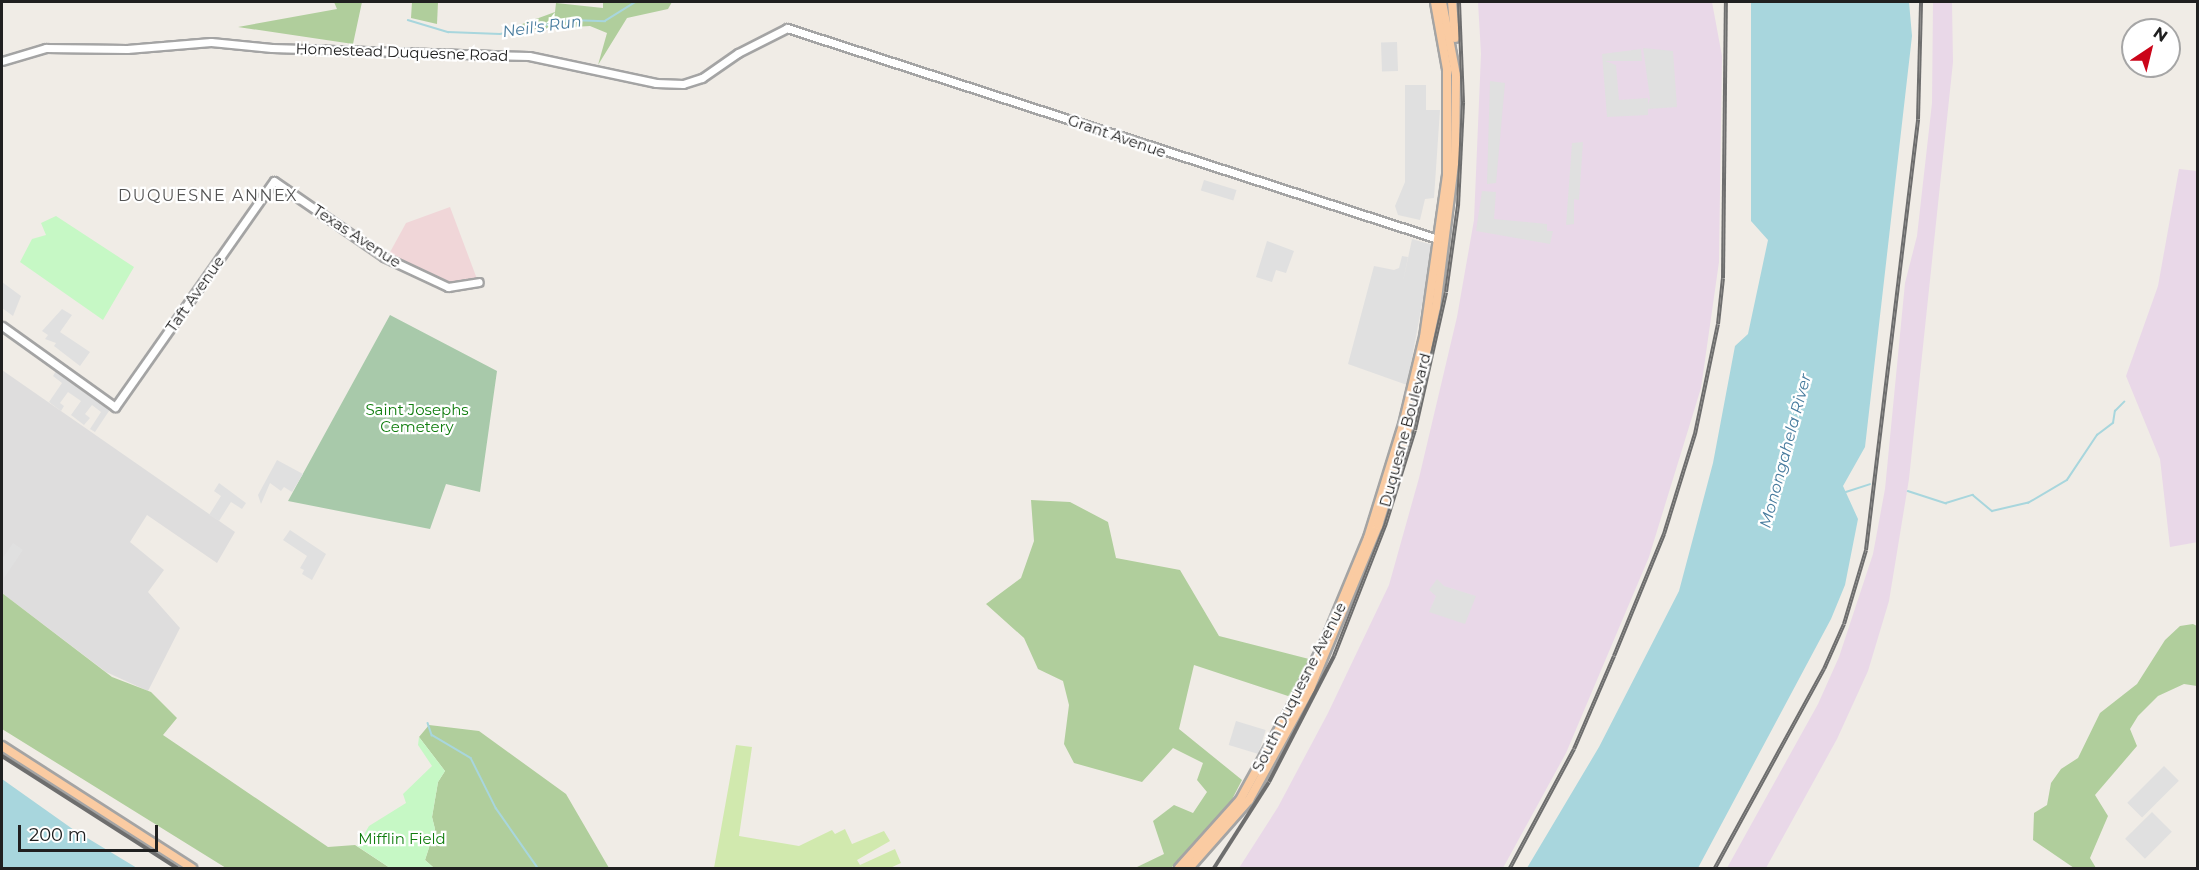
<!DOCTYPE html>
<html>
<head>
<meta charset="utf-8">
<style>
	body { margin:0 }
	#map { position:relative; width:2199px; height:870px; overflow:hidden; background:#f0ece6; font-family:Montserrat,sans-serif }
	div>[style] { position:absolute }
	.residential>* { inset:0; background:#dedddd }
	.commercial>* { inset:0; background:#f0d6d8 }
	.industrial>* { inset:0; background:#e9d8e8 }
	.grass>* { inset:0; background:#d1e9ae }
	.forest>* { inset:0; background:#b0ce9c }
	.cemetery>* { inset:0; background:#a8c9aa }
	.park>* { inset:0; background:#c6f8c5 }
	.parking>* { inset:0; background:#e0e0e0; transform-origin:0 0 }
	.water>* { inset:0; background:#a8d6dd }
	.stream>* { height:1.5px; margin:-0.75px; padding:0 0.75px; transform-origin:0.75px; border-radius:0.75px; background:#a8d6dd }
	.roads { filter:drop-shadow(2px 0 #a4a4a4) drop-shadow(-2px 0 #a4a4a4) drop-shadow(0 2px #a4a4a4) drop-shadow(0 -2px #a4a4a4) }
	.minor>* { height:7px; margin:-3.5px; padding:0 3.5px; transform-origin:3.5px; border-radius:3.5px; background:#fff }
	.major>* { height:8px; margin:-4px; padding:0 4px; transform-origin:4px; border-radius:4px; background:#facba2 }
	.rail>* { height:4px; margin-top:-2px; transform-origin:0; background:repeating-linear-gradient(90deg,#fff 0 4.5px,#6e6e6e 0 9px); box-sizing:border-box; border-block:2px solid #6e6e6e }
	span { translate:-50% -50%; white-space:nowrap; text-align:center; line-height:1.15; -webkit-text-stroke:4.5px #fff; paint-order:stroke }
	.street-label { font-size:15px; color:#202020 }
	.park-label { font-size:15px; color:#107d0e }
	.water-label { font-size:16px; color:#487c9e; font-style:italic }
	.neighbourhood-label { font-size:16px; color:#535353; letter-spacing:1.5px }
	.frame { position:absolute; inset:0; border:3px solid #202020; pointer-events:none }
	.north { position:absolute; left:2121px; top:18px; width:60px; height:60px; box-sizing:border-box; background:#fff; border:2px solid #a6a6a6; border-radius:50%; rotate:35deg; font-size:16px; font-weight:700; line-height:24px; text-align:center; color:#202020 }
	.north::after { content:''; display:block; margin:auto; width:21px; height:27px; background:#cb0519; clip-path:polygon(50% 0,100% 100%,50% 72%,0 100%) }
	.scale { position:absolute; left:18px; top:825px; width:140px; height:27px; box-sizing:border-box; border:3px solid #202020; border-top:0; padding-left:8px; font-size:18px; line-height:21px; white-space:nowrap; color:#202020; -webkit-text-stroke:4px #fff; paint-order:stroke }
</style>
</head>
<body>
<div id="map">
	<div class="residential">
		<div style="clip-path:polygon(2px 370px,235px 532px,217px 563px,147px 515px,130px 542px,164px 570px,148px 592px,180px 628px,148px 691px,106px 672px,2px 593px)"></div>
	</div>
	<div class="commercial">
		<div style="clip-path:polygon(450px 207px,477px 279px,444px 282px,389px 254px,406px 223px)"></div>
	</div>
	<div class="industrial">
		<div style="clip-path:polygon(1478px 2px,1712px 2px,1722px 56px,1719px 262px,1701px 388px,1649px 557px,1566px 753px,1503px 868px,1239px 868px,1278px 807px,1328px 713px,1389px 585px,1419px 478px,1457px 317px,1474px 220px,1481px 54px)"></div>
		<div style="clip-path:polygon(1933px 2px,1952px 2px,1953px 62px,1909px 479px,1889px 601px,1868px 671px,1837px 739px,1766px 868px,1727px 868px,1818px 704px,1839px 657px,1873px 554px,1885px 489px,1905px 283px,1917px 236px,1932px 103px)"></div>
		<div style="clip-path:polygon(2179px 169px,2197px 171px,2198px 542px,2170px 547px,2160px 459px,2126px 376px,2158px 286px)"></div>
	</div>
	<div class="grass">
		<div style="clip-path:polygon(736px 745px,752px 747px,739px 836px,799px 846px,832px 830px,835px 834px,845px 829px,852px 844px,884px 831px,890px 841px,857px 860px,860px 865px,895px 849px,901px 863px,890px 868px,714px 868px)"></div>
	</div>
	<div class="forest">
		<div style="clip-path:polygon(334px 2px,362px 2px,353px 44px,238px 27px,337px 9px)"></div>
		<div style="clip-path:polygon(412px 2px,438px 2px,437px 24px,411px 18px)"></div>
		<div style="clip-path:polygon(603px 2px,672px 2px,668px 9px,627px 18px,598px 65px,607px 33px,590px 26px,503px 31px,555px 12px,556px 3px,603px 8px)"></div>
		<div style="clip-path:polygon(1031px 500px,1070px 502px,1108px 522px,1116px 558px,1180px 570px,1219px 636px,1309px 659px,1291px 697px,1194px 665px,1179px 729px,1242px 780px,1223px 817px,1171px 868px,1135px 868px,1164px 854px,1153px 821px,1174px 805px,1193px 813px,1207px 792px,1197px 780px,1203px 763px,1173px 748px,1142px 782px,1074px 763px,1064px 744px,1069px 705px,1063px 681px,1038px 669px,1024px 638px,986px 604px,1021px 578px,1034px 541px)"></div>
		<div style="clip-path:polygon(2px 593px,112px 677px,151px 692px,177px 718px,163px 735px,328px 847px,355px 845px,390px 868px,226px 868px,2px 729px)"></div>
		<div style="clip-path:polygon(2193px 624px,2197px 626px,2197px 686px,2184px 684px,2158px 696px,2138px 716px,2130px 729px,2137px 746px,2095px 795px,2108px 816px,2090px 858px,2096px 868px,2074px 868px,2033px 840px,2034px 813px,2047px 805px,2051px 783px,2061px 769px,2078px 758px,2100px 713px,2137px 684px,2165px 640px,2180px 626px)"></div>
		<div style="clip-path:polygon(429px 725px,479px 731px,566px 794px,609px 868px,434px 868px,425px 860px,435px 829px,432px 817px,438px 782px,445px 771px,419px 737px)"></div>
	</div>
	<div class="cemetery">
		<div style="clip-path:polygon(390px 315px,497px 371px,480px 492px,446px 484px,430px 529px,288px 501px)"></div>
	</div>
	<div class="park">
		<div style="clip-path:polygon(56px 216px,134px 267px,103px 320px,20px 262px,32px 239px,46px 235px,41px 223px)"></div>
		<div style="clip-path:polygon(419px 737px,445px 771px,438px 782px,432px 817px,435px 829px,425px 860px,434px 868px,390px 868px,357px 846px,369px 826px,406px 803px,403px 794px,432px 766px,418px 745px)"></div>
	</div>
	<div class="parking">
		<div style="left:1397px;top:42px;width:29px;height:16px;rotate:88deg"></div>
		<div style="clip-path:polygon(1643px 48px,1673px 51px,1677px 107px,1648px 109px,1648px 115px,1607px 117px,1602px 54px,1641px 49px,1642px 61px,1605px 61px,1616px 65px,1619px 100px,1648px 98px,1648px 105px,1650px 98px)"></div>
		<div style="clip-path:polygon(1490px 81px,1505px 83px,1496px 183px,1487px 184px)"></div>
		<div style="clip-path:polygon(1405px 85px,1426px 85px,1426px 110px,1440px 110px,1434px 198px,1425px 199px,1420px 220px,1398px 215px,1395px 206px,1405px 182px)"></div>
		<div style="clip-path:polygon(1583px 142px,1579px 200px,1574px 199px,1574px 224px,1566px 225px,1572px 143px)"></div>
		<div style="left:1204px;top:180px;width:34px;height:11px;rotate:17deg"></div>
		<div style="clip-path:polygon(1482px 191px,1496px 192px,1494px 219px,1547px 224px,1547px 231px,1553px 231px,1550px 244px,1476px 231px)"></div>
		<div style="clip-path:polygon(1412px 239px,1433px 245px,1407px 385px,1348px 364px,1374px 266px,1394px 270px,1399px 268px,1402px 256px,1408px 257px,1403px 282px)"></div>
		<div style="clip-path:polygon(1267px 241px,1294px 251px,1286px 273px,1276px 270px,1272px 282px,1256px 277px)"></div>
		<div style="clip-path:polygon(2px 282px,21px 296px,13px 316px,2px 308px)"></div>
		<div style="clip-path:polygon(62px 309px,72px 315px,60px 332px,90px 352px,80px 366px,54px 346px,56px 343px,45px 339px,48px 335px,42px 331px)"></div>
		<div style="clip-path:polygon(56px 371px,111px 408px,95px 432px,90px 429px,101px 412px,92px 405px,85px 414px,90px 418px,84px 425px,71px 415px,81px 401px,68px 392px,60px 403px,64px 406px,61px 411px,49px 402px,62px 383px,53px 376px)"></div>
		<div style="clip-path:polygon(277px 460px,303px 474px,292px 492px,284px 487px,281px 491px,270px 483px,261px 504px,258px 495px)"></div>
		<div style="clip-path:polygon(219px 483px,246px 503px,242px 509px,231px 502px,219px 521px,209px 515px,221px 496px,214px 491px)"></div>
		<div style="clip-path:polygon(290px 530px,326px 554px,312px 580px,302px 574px,304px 570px,300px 568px,307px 556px,283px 540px)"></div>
		<div style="clip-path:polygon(13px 543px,23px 550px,4px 578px,2px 559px)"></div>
		<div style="clip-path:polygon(1437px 579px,1444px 586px,1476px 596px,1465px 624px,1429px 612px,1436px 596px,1429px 590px)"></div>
		<div style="left:1236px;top:721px;width:31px;height:25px;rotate:17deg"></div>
		<div style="left:2164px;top:766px;width:21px;height:52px;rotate:45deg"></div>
		<div style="left:2152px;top:812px;width:28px;height:38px;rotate:45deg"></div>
	</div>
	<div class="water">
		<div style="clip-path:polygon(1751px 2px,1909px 2px,1912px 36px,1865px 447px,1843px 486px,1858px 519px,1845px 585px,1831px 619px,1698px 868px,1527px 868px,1599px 747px,1679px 591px,1713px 463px,1735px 346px,1748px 334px,1768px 240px,1751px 221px)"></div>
		<div style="clip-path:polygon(2px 779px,74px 830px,137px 868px,2px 868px)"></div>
	</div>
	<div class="stream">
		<div style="left:408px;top:20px;width:42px;rotate:16.7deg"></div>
		<div style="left:448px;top:32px;width:52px;rotate:2.2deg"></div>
		<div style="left:500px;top:34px;width:71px;rotate:-11.3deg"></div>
		<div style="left:570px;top:20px;width:35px;rotate:2deg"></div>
		<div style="left:605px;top:21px;width:36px;rotate:-32deg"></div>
		<div style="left:1908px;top:491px;width:40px;rotate:18deg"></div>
		<div style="left:1946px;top:503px;width:28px;rotate:-17deg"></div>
		<div style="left:1973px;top:495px;width:25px;rotate:40deg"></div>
		<div style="left:1992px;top:511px;width:37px;rotate:-13deg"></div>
		<div style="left:2028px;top:503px;width:45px;rotate:-30.5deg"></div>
		<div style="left:2067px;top:480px;width:54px;rotate:-56.3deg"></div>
		<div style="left:2097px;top:435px;width:20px;rotate:-37deg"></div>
		<div style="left:2113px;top:423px;width:12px;rotate:-81deg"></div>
		<div style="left:2115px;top:411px;width:13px;rotate:-45deg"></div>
		<div style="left:1846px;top:492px;width:25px;rotate:-18deg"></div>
		<div style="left:428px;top:723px;width:13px;rotate:72deg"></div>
		<div style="left:432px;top:735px;width:45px;rotate:30.5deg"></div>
		<div style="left:471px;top:758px;width:56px;rotate:63.4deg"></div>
		<div style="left:496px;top:808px;width:73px;rotate:55deg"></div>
	</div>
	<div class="roads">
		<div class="minor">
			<div style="left:2px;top:61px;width:46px;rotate:-16.5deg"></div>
			<div style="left:46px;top:48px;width:81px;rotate:0.7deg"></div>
			<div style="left:127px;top:49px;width:84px;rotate:-4.8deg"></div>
			<div style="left:211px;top:42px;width:61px;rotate:5.6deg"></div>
			<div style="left:272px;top:48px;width:257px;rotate:1.8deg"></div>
			<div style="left:529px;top:56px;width:130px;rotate:12deg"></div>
			<div style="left:656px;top:83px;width:27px;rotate:2deg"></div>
			<div style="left:683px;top:84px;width:20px;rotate:-18deg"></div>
			<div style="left:702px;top:78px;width:44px;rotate:-34.8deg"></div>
			<div style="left:738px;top:53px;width:55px;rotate:-27deg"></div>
			<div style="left:787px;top:28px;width:688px;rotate:17.96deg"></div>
			<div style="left:2px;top:326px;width:139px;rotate:35.6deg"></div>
			<div style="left:115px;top:407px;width:276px;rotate:-54.9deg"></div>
			<div style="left:274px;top:181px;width:134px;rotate:34.6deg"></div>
			<div style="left:384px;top:257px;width:71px;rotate:25.1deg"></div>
			<div style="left:448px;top:287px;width:31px;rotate:-9deg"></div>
		</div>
		<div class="major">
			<div style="left:1452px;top:2px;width:36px;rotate:85deg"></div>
			<div style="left:1419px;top:386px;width:81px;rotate:-77.9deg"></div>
			<div style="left:1436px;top:307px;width:152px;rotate:-82.8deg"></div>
			<div style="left:1455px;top:156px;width:81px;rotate:-89.3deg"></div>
			<div style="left:1456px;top:75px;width:74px;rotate:-100.9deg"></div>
			<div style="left:2px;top:746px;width:226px;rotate:32.7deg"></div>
			<div style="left:1179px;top:868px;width:91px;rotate:-48.1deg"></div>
			<div style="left:1240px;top:800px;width:116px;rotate:-61.2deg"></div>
			<div style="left:1296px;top:698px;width:61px;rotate:-62.6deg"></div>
			<div style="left:1324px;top:644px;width:115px;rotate:-67.5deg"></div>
			<div style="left:1368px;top:538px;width:118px;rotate:-72.8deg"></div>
			<div style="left:1403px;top:425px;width:90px;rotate:-76.6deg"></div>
			<div style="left:1424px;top:337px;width:163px;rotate:-81.9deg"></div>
			<div style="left:1447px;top:176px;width:107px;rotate:-90deg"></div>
			<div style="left:1447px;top:69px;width:68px;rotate:-100.2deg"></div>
			<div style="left:1189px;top:868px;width:91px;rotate:-48.6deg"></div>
			<div style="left:1249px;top:800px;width:127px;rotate:-61.2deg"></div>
			<div style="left:1310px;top:689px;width:177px;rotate:-67.4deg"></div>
			<div style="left:1378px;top:526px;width:106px;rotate:-72.9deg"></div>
		</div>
	</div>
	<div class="rail">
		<div style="left:2px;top:756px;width:208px;rotate:32.6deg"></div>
		<div style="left:1214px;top:868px;width:102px;rotate:-57.4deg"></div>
		<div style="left:1269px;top:782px;width:142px;rotate:-62.7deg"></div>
		<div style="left:1334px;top:656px;width:143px;rotate:-68.6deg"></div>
		<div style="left:1386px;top:523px;width:97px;rotate:-72.7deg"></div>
		<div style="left:1415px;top:430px;width:141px;rotate:-77.3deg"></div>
		<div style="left:1446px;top:292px;width:87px;rotate:-82.1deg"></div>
		<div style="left:1458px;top:206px;width:104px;rotate:-87.2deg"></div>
		<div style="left:1463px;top:102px;width:100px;rotate:-92.3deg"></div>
		<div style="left:1510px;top:868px;width:135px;rotate:-61.7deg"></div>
		<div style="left:1574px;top:749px;width:101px;rotate:-66.7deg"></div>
		<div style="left:1614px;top:656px;width:132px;rotate:-67.7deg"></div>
		<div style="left:1664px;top:534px;width:105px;rotate:-72.8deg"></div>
		<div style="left:1695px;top:434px;width:112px;rotate:-78.2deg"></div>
		<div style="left:1718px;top:324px;width:46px;rotate:-83.8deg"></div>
		<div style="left:1723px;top:278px;width:276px;rotate:-89.4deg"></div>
		<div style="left:1715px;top:868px;width:227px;rotate:-61.3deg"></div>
		<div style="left:1824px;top:669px;width:49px;rotate:-66deg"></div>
		<div style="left:1844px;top:624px;width:77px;rotate:-73.4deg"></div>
		<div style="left:1866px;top:550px;width:434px;rotate:-83.1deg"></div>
		<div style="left:1918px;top:119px;width:117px;rotate:-88.5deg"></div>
	</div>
	<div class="street-label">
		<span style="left:402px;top:52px;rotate:2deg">Homestead Duquesne Road</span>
		<span style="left:1117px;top:136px;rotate:19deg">Grant Avenue</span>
		<span style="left:357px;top:236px;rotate:33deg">Texas Avenue</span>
		<span style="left:195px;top:294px;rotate:-55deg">Taft Avenue</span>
		<span style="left:1405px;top:430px;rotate:-75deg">Duquesne Boulevard</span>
		<span style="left:1299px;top:687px;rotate:-63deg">South Duquesne Avenue</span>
	</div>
	<div class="park-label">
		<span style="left:417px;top:418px">Saint Josephs<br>Cemetery</span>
		<span style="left:402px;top:839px">Mifflin Field</span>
	</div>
	<div class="water-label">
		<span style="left:542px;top:27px;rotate:-8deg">Neil's Run</span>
		<span style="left:1786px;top:451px;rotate:-75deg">Monongahela River</span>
	</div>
	<div class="neighbourhood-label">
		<span style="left:208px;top:196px">DUQUESNE ANNEX</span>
	</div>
	<div class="frame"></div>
	<div class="north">N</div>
	<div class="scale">200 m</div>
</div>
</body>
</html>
